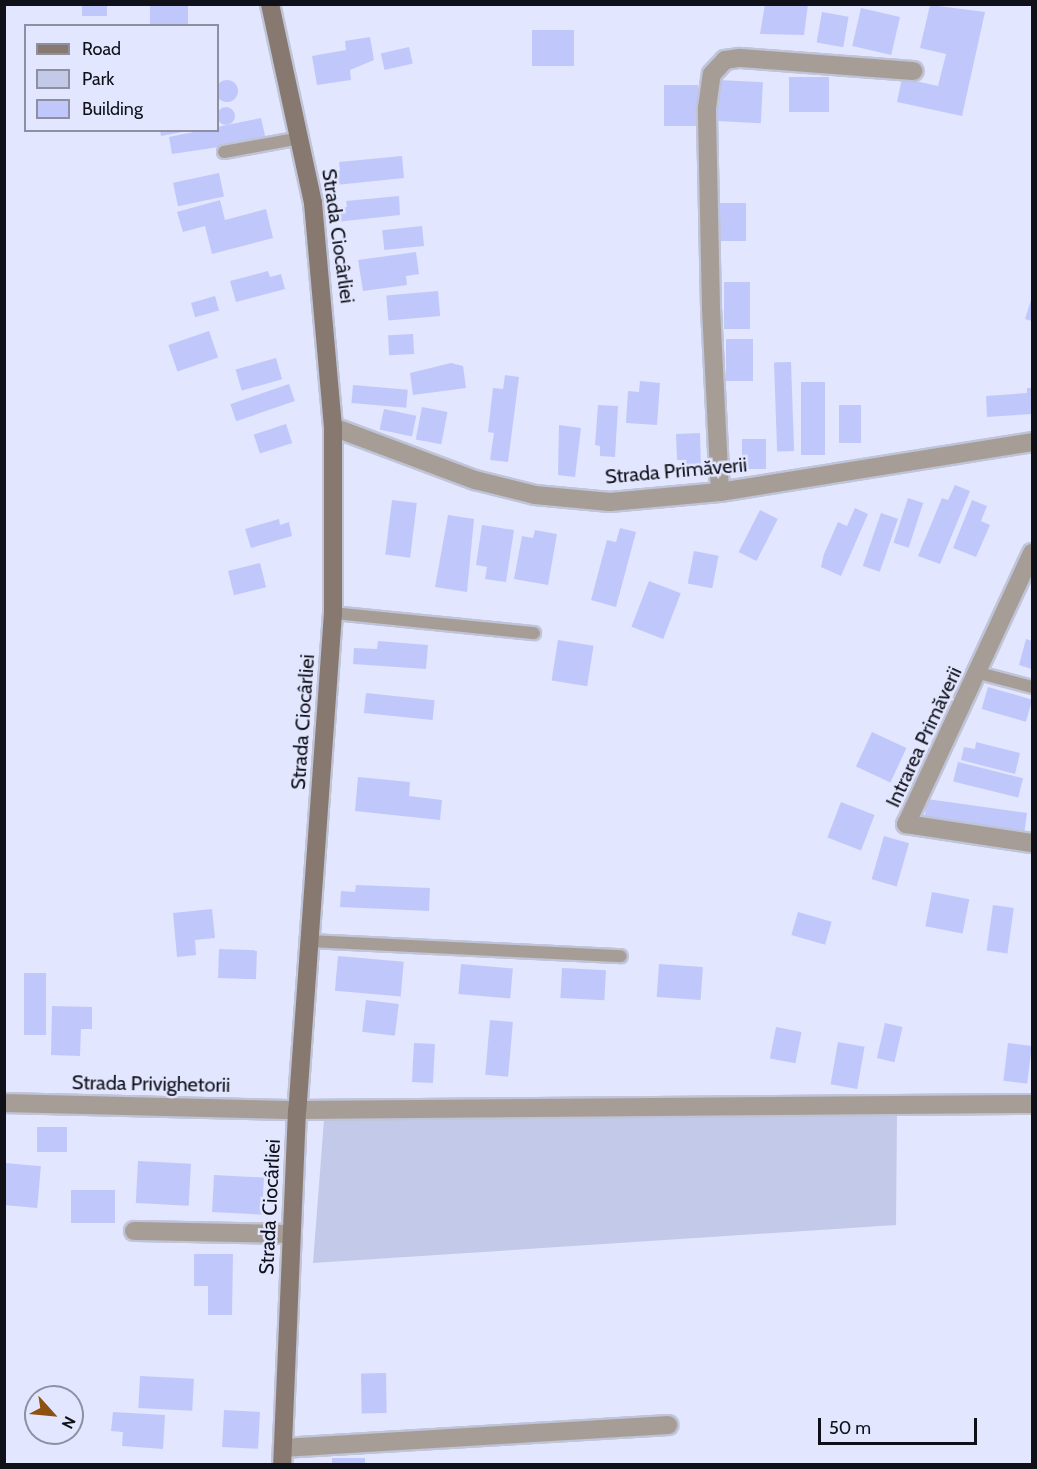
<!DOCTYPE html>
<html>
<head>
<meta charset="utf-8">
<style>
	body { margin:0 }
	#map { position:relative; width:1037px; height:1469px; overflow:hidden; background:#e2e6fe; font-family:Cabin,sans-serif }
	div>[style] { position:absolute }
	.green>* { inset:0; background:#c3c9e8 }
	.building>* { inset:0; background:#c0c8fb; transform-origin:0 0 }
	.round { border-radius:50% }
	.roads { filter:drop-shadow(2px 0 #c0c4d9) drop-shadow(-2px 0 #c0c4d9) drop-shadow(0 2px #c0c4d9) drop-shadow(0 -2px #c0c4d9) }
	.lane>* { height:12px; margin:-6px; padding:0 6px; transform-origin:6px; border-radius:6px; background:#a69d96 }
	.street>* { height:18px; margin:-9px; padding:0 9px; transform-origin:9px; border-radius:9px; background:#a69d96 }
	.secondary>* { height:18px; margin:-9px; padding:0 9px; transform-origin:9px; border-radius:9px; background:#87796f }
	span { translate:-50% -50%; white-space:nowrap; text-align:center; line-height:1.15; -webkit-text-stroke:5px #e2e6fe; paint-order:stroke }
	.street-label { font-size:20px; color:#0f1018 }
	.frame { position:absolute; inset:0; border:6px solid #0f1018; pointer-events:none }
	.legend { position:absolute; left:24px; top:24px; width:195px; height:108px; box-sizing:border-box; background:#e2e6fe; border:2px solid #8e90a2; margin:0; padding:8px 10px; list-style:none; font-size:18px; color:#0f1018 }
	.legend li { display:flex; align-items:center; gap:12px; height:30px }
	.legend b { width:30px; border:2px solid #8e90a2 }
	.north { position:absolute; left:24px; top:1385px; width:60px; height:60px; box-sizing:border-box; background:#e2e6fe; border:2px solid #8e90a2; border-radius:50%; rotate:117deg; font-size:16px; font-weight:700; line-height:24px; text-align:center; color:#0f1018 }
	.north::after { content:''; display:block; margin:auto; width:21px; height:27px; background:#8d5210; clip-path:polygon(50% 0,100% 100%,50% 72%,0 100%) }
	.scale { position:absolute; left:818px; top:1418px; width:159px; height:27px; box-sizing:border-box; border:3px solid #0f1018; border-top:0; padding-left:8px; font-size:18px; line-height:21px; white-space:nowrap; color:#0f1018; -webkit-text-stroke:4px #e2e6fe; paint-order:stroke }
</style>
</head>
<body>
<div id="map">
	<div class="green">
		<div style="clip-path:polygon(897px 1114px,896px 1225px,313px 1263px,324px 1120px)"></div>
	</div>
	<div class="building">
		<div style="left:82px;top:4px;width:25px;height:12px"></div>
		<div style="clip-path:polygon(765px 4px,808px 4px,804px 35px,760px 34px)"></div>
		<div style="left:150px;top:5px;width:38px;height:21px"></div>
		<div style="clip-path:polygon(930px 5px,985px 12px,962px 116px,897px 102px,902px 78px,938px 86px,946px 54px,920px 48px)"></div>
		<div style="left:861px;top:8px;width:40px;height:39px;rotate:13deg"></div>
		<div style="left:822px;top:12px;width:27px;height:31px;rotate:10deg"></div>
		<div style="left:532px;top:30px;width:42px;height:36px"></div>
		<div style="clip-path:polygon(370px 37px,374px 60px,350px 70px,351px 80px,317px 85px,312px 56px,346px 50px,345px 41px)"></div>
		<div style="left:409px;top:47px;width:17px;height:29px;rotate:77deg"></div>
		<div style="left:789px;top:77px;width:40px;height:35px"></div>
		<div class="round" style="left:216px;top:80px;width:22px;height:22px"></div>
		<div style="left:719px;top:80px;width:44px;height:41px;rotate:3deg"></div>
		<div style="left:698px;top:85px;width:41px;height:34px;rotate:90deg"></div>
		<div class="round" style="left:217px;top:107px;width:18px;height:18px"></div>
		<div style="clip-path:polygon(261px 118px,266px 140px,172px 154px,169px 137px)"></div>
		<div style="clip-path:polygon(160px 130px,182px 130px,182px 132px,161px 136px)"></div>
		<div style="clip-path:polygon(402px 156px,404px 178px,326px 186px,325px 172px,340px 171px,339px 162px)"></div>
		<div style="left:219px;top:173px;width:24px;height:47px;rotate:78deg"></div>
		<div style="clip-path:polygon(399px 196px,400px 215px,336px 222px,335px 208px,347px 207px,346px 201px)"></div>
		<div style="clip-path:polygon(220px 200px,225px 220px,266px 209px,273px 238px,212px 254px,205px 226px,183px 232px,177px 212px)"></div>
		<div style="left:746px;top:203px;width:38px;height:30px;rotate:90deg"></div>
		<div style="left:422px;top:226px;width:20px;height:40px;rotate:84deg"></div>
		<div style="clip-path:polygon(416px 252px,419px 274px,406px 276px,407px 285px,363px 291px,358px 260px)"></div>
		<div style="clip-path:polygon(268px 271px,270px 277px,281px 274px,285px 289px,236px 302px,230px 281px)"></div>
		<div style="left:724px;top:282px;width:26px;height:47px"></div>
		<div style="left:438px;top:291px;width:25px;height:52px;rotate:85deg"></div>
		<div style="left:215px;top:296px;width:15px;height:25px;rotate:74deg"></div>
		<div style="clip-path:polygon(1032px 297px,1032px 321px,1025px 319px)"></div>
		<div style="left:209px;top:331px;width:28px;height:43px;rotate:71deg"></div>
		<div style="left:413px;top:334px;width:20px;height:25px;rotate:87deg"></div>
		<div style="left:726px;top:339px;width:27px;height:42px"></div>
		<div style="left:276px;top:358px;width:22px;height:42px;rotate:74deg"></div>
		<div style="left:791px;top:362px;width:89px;height:17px;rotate:88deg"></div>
		<div style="clip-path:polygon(451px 363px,463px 366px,466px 388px,413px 395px,410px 373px)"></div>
		<div style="clip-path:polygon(505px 375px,519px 377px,508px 462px,490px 460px,494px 433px,488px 432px,493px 388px,503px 389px)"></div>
		<div style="clip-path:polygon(640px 381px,660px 383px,657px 425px,626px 423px,628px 391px,639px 392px)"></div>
		<div style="left:801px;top:382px;width:24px;height:73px"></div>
		<div style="left:289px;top:384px;width:18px;height:62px;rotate:71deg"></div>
		<div style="left:353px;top:385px;width:55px;height:18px;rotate:5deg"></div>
		<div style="clip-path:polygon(1027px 388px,1032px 388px,1032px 414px,987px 417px,986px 396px,1027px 393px)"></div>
		<div style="clip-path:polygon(598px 405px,618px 406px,615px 457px,600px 456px,600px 446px,595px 445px)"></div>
		<div style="left:839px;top:405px;width:22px;height:38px"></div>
		<div style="left:422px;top:407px;width:26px;height:33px;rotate:11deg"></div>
		<div style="left:384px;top:409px;width:33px;height:21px;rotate:12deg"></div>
		<div style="left:286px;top:424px;width:20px;height:34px;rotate:72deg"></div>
		<div style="clip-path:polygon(559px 425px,581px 428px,575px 477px,558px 475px)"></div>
		<div style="clip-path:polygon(700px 433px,701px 469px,686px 469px,686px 460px,677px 460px,676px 434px)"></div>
		<div style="left:742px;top:439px;width:24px;height:30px"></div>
		<div style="clip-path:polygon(955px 485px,970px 491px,940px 564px,918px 556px,942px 498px,948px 500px)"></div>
		<div style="left:908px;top:498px;width:16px;height:47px;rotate:18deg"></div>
		<div style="left:392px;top:500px;width:25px;height:55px;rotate:7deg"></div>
		<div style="clip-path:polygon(972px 500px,987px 506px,981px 521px,990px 525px,976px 557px,953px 548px)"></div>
		<div style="clip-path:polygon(855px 508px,868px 514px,841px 576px,821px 567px,824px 554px,838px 522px,847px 526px)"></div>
		<div style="left:760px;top:510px;width:20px;height:47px;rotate:27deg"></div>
		<div style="left:881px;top:513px;width:18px;height:56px;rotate:19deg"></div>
		<div style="clip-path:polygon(448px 515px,474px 519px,467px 592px,435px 587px)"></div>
		<div style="clip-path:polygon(279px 519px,280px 525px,289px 522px,292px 536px,251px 548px,245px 529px)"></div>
		<div style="clip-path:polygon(482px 525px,514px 530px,506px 582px,485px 579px,487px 567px,476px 565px)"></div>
		<div style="clip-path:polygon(620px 528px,636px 532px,616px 607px,591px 600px,607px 540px,616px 542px)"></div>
		<div style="clip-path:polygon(535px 530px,557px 534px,548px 585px,514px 579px,522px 536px,533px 538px)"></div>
		<div style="left:694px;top:551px;width:25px;height:33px;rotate:11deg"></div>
		<div style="left:260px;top:563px;width:25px;height:33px;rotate:76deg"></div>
		<div style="left:649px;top:581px;width:34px;height:49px;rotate:21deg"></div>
		<div style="clip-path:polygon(1026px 639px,1032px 641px,1032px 669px,1019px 665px)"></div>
		<div style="left:558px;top:640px;width:36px;height:41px;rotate:9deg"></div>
		<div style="clip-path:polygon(378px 641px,428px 645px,426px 669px,353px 664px,354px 648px,377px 649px)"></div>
		<div style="left:988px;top:687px;width:46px;height:23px;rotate:16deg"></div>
		<div style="left:366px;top:693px;width:69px;height:20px;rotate:6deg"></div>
		<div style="left:872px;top:732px;width:38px;height:38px;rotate:25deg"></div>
		<div style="clip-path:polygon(976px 742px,1020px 753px,1015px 774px,961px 760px,964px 747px,975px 749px)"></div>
		<div style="left:958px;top:762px;width:67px;height:20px;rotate:14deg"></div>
		<div style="clip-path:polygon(358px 777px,410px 782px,409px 796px,442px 800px,440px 820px,355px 811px)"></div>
		<div style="left:927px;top:799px;width:101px;height:21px;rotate:8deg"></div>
		<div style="left:841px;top:802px;width:36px;height:38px;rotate:21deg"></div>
		<div style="left:884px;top:836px;width:26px;height:45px;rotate:16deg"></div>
		<div style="clip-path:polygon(356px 885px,430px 888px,429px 911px,340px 907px,341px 891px,355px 892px)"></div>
		<div style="left:932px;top:892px;width:38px;height:35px;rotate:11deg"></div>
		<div style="left:993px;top:905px;width:21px;height:46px;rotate:8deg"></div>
		<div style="clip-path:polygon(212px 909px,215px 938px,195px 940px,196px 955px,177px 957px,173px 913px)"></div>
		<div style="left:798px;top:912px;width:35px;height:24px;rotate:16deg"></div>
		<div style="left:219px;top:949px;width:38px;height:29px;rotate:2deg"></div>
		<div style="left:338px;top:956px;width:66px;height:35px;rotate:5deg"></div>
		<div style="left:461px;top:964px;width:52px;height:30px;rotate:5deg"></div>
		<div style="left:659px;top:964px;width:44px;height:33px;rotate:4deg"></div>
		<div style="left:562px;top:968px;width:44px;height:30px;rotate:3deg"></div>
		<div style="left:24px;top:973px;width:22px;height:62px"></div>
		<div style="left:366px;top:1000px;width:33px;height:32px;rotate:7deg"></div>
		<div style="clip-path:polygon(52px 1006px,92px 1007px,92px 1029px,81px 1029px,80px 1056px,51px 1055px)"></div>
		<div style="left:490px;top:1020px;width:23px;height:55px;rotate:5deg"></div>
		<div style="left:885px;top:1023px;width:18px;height:36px;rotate:13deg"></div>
		<div style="left:776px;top:1027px;width:26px;height:32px;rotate:11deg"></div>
		<div style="left:838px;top:1042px;width:27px;height:43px;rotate:10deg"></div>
		<div style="left:414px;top:1043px;width:21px;height:39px;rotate:3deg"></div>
		<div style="left:1008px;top:1043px;width:24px;height:38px;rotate:7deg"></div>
		<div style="left:37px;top:1127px;width:30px;height:25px"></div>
		<div style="left:138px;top:1161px;width:53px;height:42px;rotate:3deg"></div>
		<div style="left:5px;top:1163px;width:36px;height:42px;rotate:5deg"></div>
		<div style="left:214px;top:1175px;width:50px;height:37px;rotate:3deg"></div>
		<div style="left:71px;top:1190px;width:44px;height:33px"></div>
		<div style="clip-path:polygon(194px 1254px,233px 1254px,232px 1315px,208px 1315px,208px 1286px,194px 1286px)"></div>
		<div style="left:386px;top:1373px;width:40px;height:25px;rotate:89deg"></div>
		<div style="left:140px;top:1376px;width:54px;height:32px;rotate:3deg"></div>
		<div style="left:224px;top:1410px;width:36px;height:37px;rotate:3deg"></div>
		<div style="clip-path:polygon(113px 1412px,165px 1415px,163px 1449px,122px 1446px,123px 1432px,111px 1431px)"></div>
		<div style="left:332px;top:1458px;width:33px;height:6px"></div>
	</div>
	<div class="roads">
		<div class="lane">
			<div style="left:224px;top:152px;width:77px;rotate:-10.4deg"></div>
			<div style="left:333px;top:613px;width:202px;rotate:5.7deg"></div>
			<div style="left:979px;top:673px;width:55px;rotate:14.8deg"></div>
			<div style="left:310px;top:941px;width:311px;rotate:2.8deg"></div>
		</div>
		<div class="street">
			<div style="left:333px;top:427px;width:152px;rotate:20.5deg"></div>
			<div style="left:475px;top:480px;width:62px;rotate:14deg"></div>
			<div style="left:535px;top:495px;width:75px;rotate:5.3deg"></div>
			<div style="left:610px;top:502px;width:110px;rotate:-5.2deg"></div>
			<div style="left:720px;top:492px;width:316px;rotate:-9.1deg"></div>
			<div style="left:720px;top:492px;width:185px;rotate:-92.8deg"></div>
			<div style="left:711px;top:307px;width:199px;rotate:-91.2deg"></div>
			<div style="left:707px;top:108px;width:34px;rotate:-82deg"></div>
			<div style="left:712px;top:74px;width:19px;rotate:-47deg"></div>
			<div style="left:725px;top:60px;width:15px;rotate:-8deg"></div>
			<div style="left:740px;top:58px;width:174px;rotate:4.3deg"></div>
			<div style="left:1032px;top:553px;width:299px;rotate:114.9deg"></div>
			<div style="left:906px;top:824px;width:127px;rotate:8.6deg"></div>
			<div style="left:4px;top:1103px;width:293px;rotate:1.4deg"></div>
			<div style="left:297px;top:1110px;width:735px;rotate:-0.47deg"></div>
			<div style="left:134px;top:1231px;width:157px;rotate:1.1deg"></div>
			<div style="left:283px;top:1448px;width:386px;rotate:-3.4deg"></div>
		</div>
		<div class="secondary">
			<div style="left:270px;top:4px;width:204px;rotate:77.8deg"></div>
			<div style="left:313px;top:203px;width:225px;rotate:84.9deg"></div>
			<div style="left:333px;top:427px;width:186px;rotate:90deg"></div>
			<div style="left:333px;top:613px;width:498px;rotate:94.1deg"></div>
			<div style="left:297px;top:1110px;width:354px;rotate:92.4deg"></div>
		</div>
	</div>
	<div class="street-label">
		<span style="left:338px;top:236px;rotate:82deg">Strada Ciocârliei</span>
		<span style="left:676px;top:471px;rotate:-5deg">Strada Primăverii</span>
		<span style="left:303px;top:722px;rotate:-86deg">Strada Ciocârliei</span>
		<span style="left:924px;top:737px;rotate:-65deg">Intrarea Primăverii</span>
		<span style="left:151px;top:1084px;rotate:1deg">Strada Privighetorii</span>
		<span style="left:270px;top:1207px;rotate:-87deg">Strada Ciocârliei</span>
	</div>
	<div class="frame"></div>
	<ul class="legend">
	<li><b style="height:8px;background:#87796f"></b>Road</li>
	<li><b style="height:16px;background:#c3c9e8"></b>Park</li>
	<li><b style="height:16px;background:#c0c8fb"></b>Building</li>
	</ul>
	<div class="north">N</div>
	<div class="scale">50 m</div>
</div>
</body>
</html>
